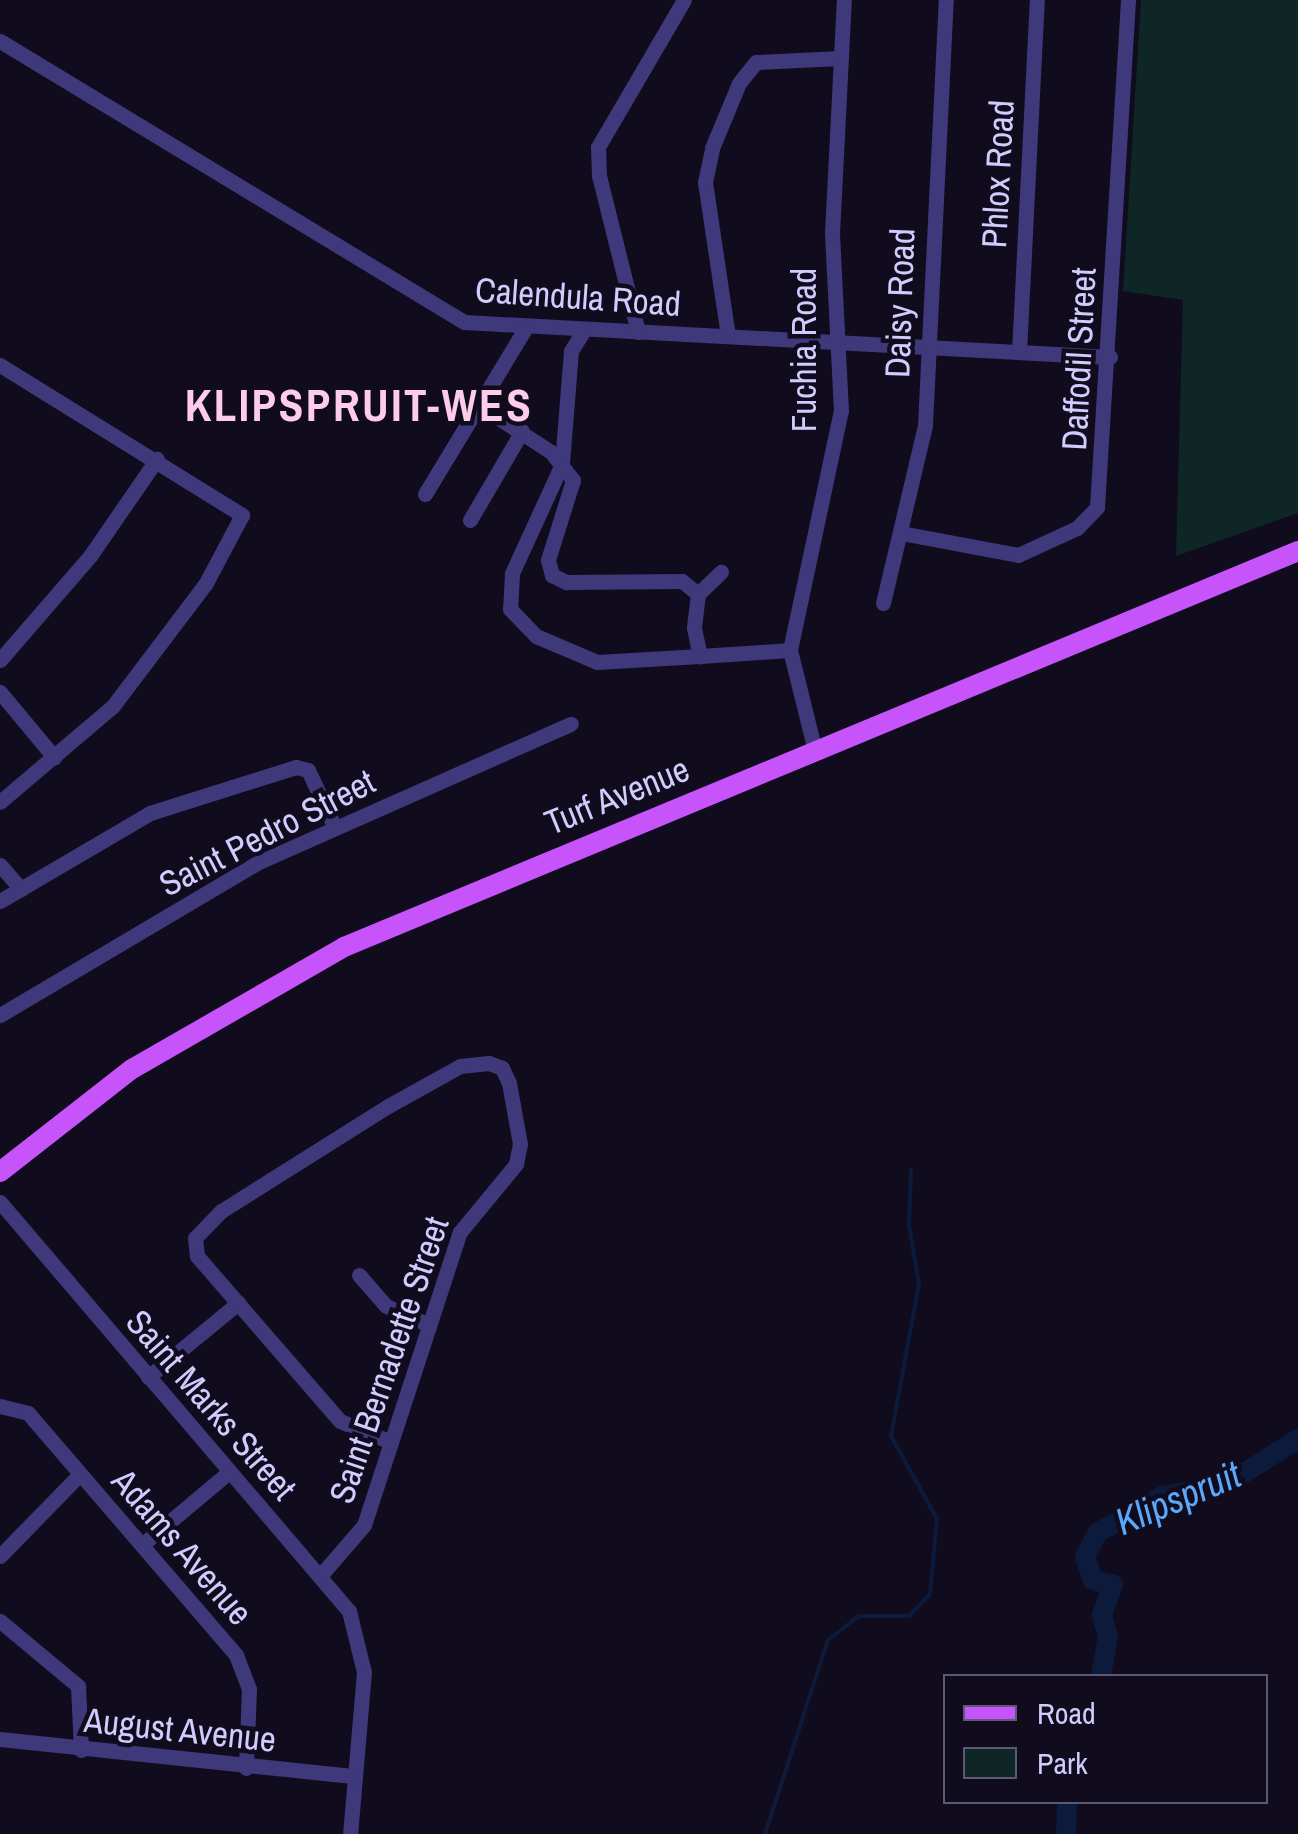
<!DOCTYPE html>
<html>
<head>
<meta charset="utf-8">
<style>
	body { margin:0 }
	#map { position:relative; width:1298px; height:1834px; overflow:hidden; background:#100c1d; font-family:"Archivo Narrow",sans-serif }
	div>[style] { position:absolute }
	.green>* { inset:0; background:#0f2627 }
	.stream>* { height:4px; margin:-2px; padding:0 2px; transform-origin:2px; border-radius:2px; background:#0c1b3c }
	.river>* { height:20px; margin:-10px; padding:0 10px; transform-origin:10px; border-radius:10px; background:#0c1b3c }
	.minor>* { height:15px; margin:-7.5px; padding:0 7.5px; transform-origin:7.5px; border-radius:7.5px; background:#3f387b }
	.major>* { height:20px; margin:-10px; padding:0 10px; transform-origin:10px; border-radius:10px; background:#c654fa }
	span { translate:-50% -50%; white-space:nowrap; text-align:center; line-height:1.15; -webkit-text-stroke:9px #100c1d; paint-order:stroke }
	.street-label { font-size:35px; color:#d3cafd }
	.water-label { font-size:38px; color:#5ba7fa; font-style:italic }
	.district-label { font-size:45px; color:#fdcce8; font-weight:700; letter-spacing:2.5px }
	.legend { position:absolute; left:943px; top:1674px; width:325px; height:130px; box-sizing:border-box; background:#100c1d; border:2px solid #5e5877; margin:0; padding:12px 18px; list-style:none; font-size:30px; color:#d3cafd }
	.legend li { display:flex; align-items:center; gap:20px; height:50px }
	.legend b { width:50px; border:2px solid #5e5877 }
</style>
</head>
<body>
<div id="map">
	<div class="green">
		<div style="clip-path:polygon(1141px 0,1298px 0,1298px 513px,1176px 556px,1183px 300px,1123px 291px)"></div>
	</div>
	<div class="stream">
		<div style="left:765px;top:1834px;width:204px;rotate:-72deg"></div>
		<div style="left:828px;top:1640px;width:39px;rotate:-38deg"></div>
		<div style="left:859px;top:1616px;width:50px"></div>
		<div style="left:909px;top:1616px;width:30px;rotate:-46deg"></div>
		<div style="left:930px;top:1594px;width:75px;rotate:-84.7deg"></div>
		<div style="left:937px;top:1519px;width:95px;rotate:-119deg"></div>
		<div style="left:891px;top:1436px;width:155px;rotate:-79.6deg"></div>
		<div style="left:919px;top:1284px;width:60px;rotate:-99.6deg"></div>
		<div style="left:909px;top:1225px;width:55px;rotate:-87.9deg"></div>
	</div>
	<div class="river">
		<div style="left:1101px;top:1676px;width:40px;rotate:-80deg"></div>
		<div style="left:1108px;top:1637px;width:23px;rotate:-105deg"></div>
		<div style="left:1102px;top:1615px;width:32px;rotate:-70deg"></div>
		<div style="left:1113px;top:1585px;width:21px;rotate:-166deg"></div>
		<div style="left:1093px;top:1580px;width:24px;rotate:-109deg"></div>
		<div style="left:1085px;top:1557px;width:27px;rotate:-63deg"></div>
		<div style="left:1097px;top:1533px;width:75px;rotate:-29.6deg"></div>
		<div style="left:1162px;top:1496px;width:64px;rotate:-9.9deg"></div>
		<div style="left:1225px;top:1485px;width:86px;rotate:-32.2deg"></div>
		<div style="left:1066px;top:1834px;width:32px;rotate:-88deg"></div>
	</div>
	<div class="minor">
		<div style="left:0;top:41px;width:542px;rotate:31.2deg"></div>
		<div style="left:464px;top:322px;width:647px;rotate:3.1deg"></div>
		<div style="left:584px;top:330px;width:25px;rotate:122deg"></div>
		<div style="left:571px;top:351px;width:113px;rotate:94.6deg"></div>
		<div style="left:562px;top:464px;width:120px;rotate:114.6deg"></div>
		<div style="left:512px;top:573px;width:36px;rotate:93deg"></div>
		<div style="left:510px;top:609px;width:37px;rotate:46deg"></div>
		<div style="left:536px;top:636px;width:66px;rotate:23.1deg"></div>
		<div style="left:597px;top:662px;width:103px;rotate:-3.3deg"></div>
		<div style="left:638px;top:332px;width:161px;rotate:-104deg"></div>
		<div style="left:599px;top:176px;width:29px;rotate:-92deg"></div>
		<div style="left:598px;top:147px;width:170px;rotate:-59.7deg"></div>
		<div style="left:728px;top:336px;width:156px;rotate:-98.5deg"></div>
		<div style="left:705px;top:182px;width:35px;rotate:-78deg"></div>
		<div style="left:712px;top:148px;width:70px;rotate:-67.4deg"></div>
		<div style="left:739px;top:83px;width:27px;rotate:-51deg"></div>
		<div style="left:756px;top:62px;width:85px;rotate:-2.7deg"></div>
		<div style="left:1019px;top:352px;width:352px;rotate:-87.1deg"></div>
		<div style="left:0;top:365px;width:285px;rotate:31.8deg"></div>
		<div style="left:242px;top:515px;width:77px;rotate:117.9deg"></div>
		<div style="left:206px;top:583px;width:154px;rotate:127.1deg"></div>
		<div style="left:113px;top:706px;width:148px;rotate:139.7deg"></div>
		<div style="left:483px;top:408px;width:81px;rotate:32.9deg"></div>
		<div style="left:551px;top:452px;width:36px;rotate:52deg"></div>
		<div style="left:573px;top:480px;width:84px;rotate:107.4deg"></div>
		<div style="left:548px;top:560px;width:16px;rotate:75deg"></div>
		<div style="left:552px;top:575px;width:16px;rotate:27deg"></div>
		<div style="left:566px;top:582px;width:116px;rotate:-0.5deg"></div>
		<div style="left:682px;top:581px;width:21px;rotate:39deg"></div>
		<div style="left:698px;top:594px;width:34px;rotate:97deg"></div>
		<div style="left:694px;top:628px;width:29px;rotate:78deg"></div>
		<div style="left:700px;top:656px;width:90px;rotate:-3.8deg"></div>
		<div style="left:425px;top:494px;width:195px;rotate:-58.8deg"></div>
		<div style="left:470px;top:520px;width:103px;rotate:-59.7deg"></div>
		<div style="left:901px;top:533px;width:119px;rotate:10.6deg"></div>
		<div style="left:1018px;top:555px;width:65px;rotate:-24.6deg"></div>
		<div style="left:1077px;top:528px;width:29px;rotate:-46deg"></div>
		<div style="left:1097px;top:507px;width:508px;rotate:-86.5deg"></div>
		<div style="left:698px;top:594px;width:32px;rotate:-44deg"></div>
		<div style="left:883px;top:603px;width:183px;rotate:-76.7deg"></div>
		<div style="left:925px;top:425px;width:426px;rotate:-87.2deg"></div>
		<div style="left:0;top:660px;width:138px;rotate:-49.1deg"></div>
		<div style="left:90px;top:556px;width:118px;rotate:-55.4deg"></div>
		<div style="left:0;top:692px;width:85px;rotate:50.3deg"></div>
		<div style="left:815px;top:751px;width:104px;rotate:-103.9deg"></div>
		<div style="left:790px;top:650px;width:244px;rotate:-78deg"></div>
		<div style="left:841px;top:411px;width:177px;rotate:-92.9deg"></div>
		<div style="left:832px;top:234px;width:234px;rotate:-87.1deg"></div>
		<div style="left:0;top:865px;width:32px;rotate:49deg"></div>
		<div style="left:0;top:901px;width:174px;rotate:-30.4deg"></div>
		<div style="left:150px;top:813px;width:153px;rotate:-17.5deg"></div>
		<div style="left:296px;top:767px;width:12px;rotate:14deg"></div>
		<div style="left:308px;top:770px;width:64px;rotate:65deg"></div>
		<div style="left:0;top:1015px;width:301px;rotate:-30.6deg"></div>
		<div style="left:259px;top:862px;width:341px;rotate:-23.9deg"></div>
		<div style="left:0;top:1202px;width:538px;rotate:49.53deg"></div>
		<div style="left:349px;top:1611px;width:63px;rotate:76.2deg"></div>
		<div style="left:364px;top:1672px;width:163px;rotate:94.9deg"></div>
		<div style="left:359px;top:1275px;width:41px;rotate:48.9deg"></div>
		<div style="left:386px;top:1306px;width:47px;rotate:23.8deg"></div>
		<div style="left:148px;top:1377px;width:117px;rotate:-39.4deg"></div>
		<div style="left:0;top:1406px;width:29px;rotate:14deg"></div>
		<div style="left:28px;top:1413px;width:319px;rotate:49.3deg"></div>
		<div style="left:236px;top:1655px;width:36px;rotate:69deg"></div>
		<div style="left:249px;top:1689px;width:79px;rotate:92.2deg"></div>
		<div style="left:143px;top:1544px;width:111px;rotate:-39.9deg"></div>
		<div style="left:0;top:1556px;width:113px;rotate:-45.7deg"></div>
		<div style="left:320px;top:1576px;width:67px;rotate:-49.2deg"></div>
		<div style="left:364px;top:1525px;width:308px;rotate:-71.9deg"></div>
		<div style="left:460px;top:1232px;width:88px;rotate:-50.5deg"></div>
		<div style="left:516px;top:1164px;width:20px;rotate:-79deg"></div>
		<div style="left:520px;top:1144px;width:62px;rotate:-100.2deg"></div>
		<div style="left:509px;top:1083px;width:17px;rotate:-115deg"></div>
		<div style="left:502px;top:1068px;width:14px;rotate:-159deg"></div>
		<div style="left:489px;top:1063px;width:29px;rotate:174deg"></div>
		<div style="left:460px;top:1066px;width:82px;rotate:150.9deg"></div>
		<div style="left:388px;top:1106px;width:197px;rotate:147.8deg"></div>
		<div style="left:221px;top:1211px;width:37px;rotate:134deg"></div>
		<div style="left:195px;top:1238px;width:18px;rotate:84deg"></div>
		<div style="left:197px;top:1256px;width:218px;rotate:49.1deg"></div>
		<div style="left:340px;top:1421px;width:55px;rotate:22.4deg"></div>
		<div style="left:0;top:1621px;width:102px;rotate:39.8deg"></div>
		<div style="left:78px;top:1686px;width:64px;rotate:87.3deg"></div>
		<div style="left:0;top:1739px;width:357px;rotate:6deg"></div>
	</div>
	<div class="major">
		<div style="left:0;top:1172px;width:167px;rotate:-38deg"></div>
		<div style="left:132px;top:1069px;width:245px;rotate:-29.9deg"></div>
		<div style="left:344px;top:947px;width:1033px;rotate:-22.54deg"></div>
	</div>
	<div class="street-label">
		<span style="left:998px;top:174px;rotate:-87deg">Phlox Road</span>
		<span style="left:578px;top:297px;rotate:4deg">Calendula Road</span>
		<span style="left:900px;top:303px;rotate:-88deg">Daisy Road</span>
		<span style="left:804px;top:350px;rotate:-90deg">Fuchia Road</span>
		<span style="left:1079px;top:359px;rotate:-87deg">Daffodil Street</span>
		<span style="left:617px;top:796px;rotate:-22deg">Turf Avenue</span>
		<span style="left:267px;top:833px;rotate:-27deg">Saint Pedro Street</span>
		<span style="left:389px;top:1360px;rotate:-71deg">Saint Bernadette Street</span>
		<span style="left:211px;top:1405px;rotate:49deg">Saint Marks Street</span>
		<span style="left:182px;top:1547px;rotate:49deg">Adams Avenue</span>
		<span style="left:180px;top:1730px;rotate:6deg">August Avenue</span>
	</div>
	<div class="water-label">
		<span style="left:1178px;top:1498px;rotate:-23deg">Klipspruit</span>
	</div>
	<div class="district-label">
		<span style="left:359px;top:405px">KLIPSPRUIT-WES</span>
	</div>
	<ul class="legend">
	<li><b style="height:12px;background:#c654fa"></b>Road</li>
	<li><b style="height:28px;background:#0f2627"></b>Park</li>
	</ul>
</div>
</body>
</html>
